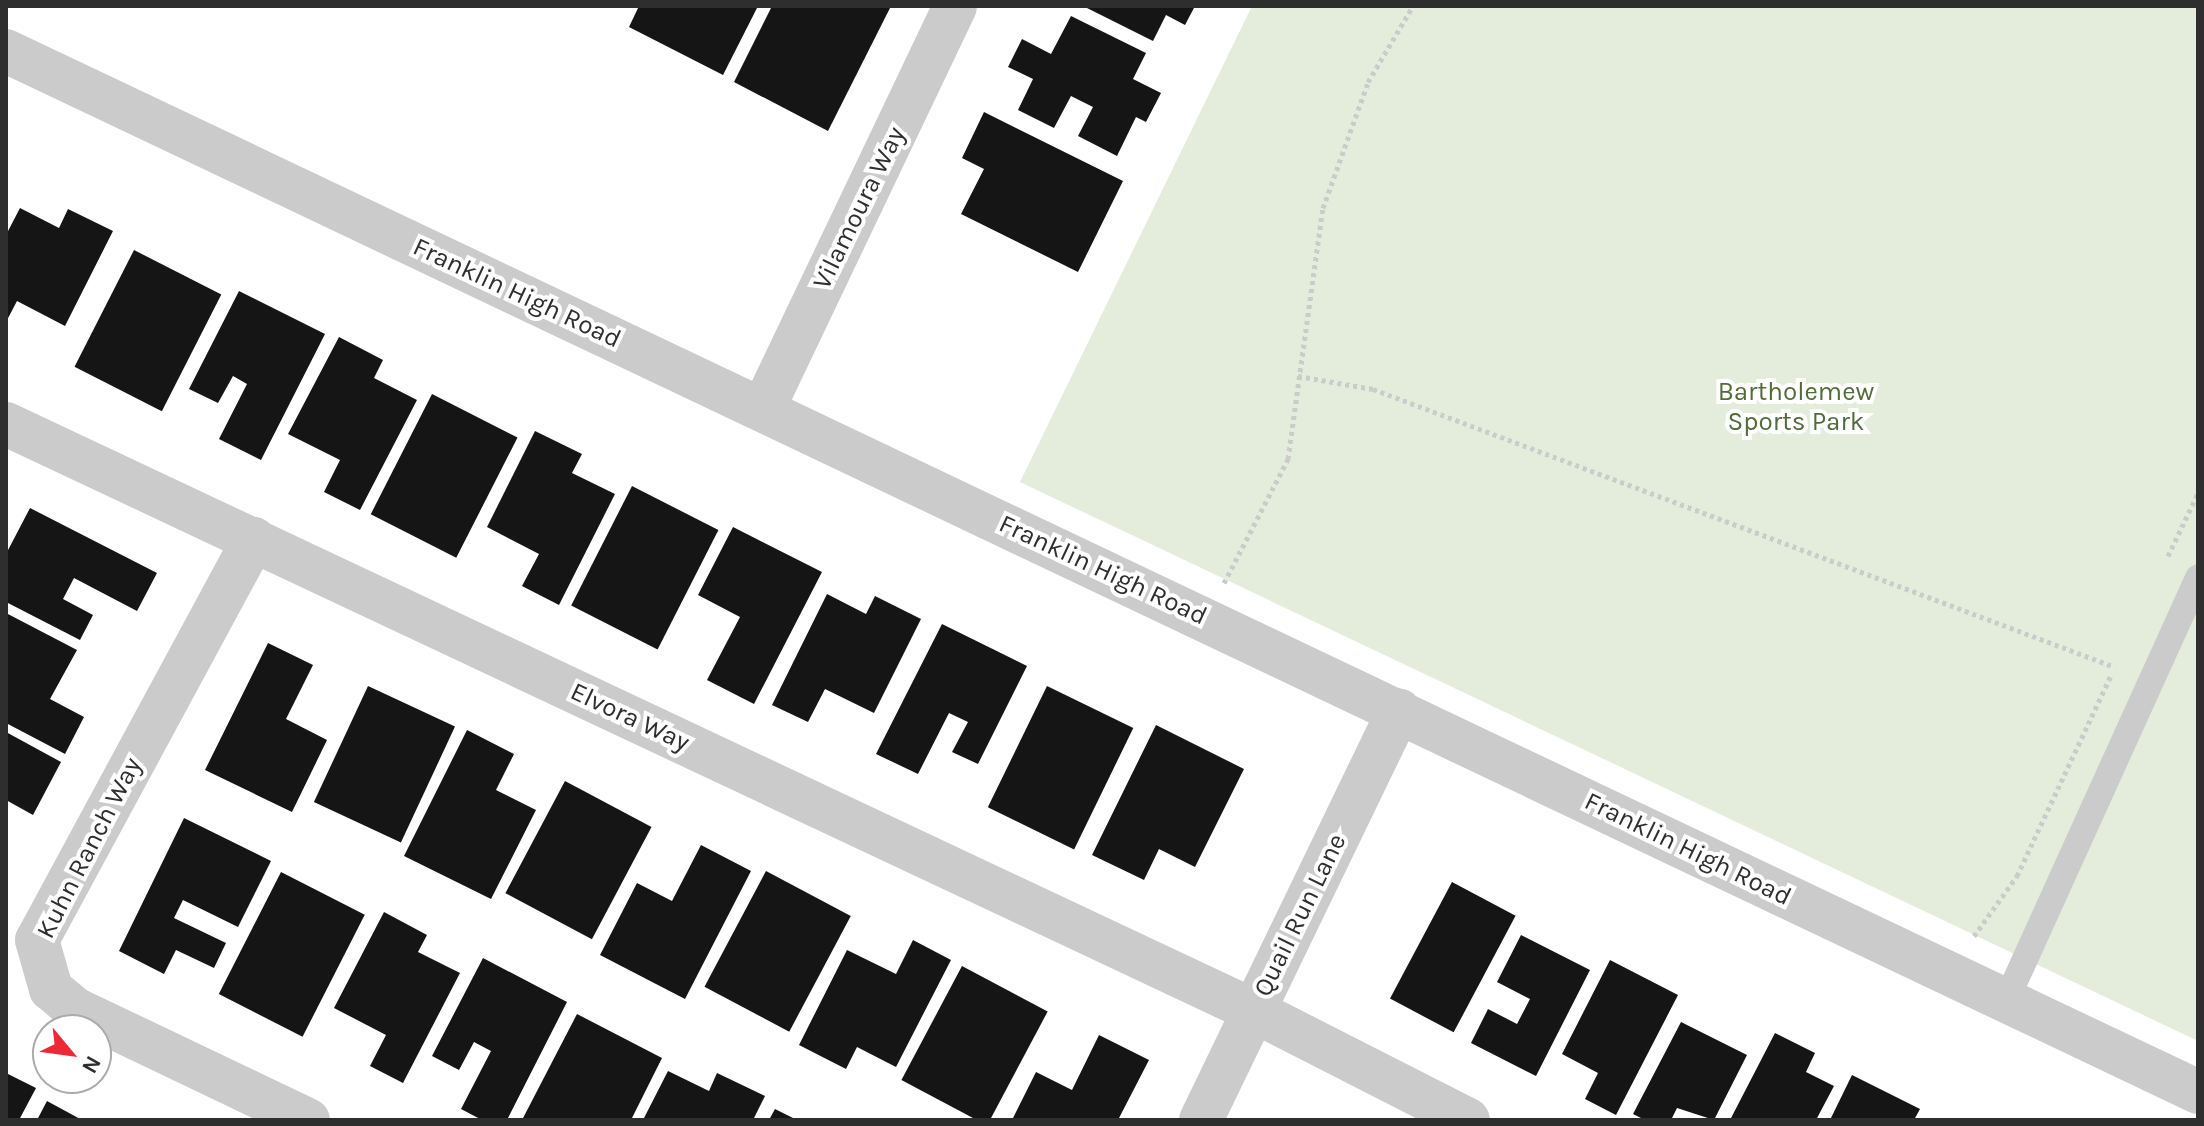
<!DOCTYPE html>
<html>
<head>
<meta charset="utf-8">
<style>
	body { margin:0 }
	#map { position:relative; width:2204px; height:1126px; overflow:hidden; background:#fff; font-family:Karla,sans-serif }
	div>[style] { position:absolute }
	.green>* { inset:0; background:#e4ecdb }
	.building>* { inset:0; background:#151515; transform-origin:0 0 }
	.path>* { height:5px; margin-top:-2.5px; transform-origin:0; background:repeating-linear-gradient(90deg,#cbcbcb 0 4px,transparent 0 8px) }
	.service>* { height:26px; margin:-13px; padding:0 13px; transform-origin:13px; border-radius:13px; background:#cbcbcb }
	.minor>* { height:44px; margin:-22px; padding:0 22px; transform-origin:22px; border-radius:22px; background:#cbcbcb }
	.tertiary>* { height:44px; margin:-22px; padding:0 22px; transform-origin:22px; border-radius:22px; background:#cbcbcb }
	span { translate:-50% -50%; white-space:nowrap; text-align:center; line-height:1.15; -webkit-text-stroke:8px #fff; paint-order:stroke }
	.street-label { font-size:26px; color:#2e2e2e }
	.park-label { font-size:26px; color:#516b39 }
	.frame { position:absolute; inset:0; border:8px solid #2e2e2e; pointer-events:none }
	.north { position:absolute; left:32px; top:1014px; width:80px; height:80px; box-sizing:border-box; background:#fff; border:2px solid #ababab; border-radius:50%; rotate:119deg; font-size:22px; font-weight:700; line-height:32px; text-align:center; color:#2e2e2e }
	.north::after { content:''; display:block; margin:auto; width:28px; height:36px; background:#ed2837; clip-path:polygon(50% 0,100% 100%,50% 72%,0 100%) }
</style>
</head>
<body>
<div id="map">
	<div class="green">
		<div style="clip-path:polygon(1252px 6px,2198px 6px,2198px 1041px,1020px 482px)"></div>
	</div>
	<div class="building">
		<div style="clip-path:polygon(639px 6px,758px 6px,723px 75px,629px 27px)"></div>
		<div style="clip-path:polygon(772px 6px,891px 6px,828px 131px,734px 82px)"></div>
		<div style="clip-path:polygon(1083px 6px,1195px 6px,1185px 25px,1166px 15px,1153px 41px)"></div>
		<div style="clip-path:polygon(1071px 16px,1146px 53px,1133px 79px,1161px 93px,1146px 122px,1136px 117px,1117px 156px,1078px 136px,1093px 107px,1071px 96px,1054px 128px,1018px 110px,1033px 79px,1008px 67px,1022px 39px,1051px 54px)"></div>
		<div style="clip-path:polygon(984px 112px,1123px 181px,1078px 272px,961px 214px,984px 169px,962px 158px)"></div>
		<div style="clip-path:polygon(20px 208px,59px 228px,68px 209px,113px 231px,65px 326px,17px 301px,6px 322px,6px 235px)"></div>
		<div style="left:134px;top:250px;width:98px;height:131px;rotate:27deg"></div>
		<div style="clip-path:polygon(239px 291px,325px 334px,261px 460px,219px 439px,247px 384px,233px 376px,218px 403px,189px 389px)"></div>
		<div style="clip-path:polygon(339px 337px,383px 360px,374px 378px,417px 400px,360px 510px,324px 492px,340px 460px,288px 434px)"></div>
		<div style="left:432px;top:394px;width:96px;height:135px;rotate:27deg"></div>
		<div style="clip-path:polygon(535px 431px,582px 454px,572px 473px,615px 494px,559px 605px,522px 586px,539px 554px,487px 527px)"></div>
		<div style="left:632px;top:486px;width:97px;height:134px;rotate:27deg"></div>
		<div style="clip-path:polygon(30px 508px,157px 573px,137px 611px,74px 578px,63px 599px,93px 615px,80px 640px,6px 602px,6px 554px)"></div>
		<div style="clip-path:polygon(733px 527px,822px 572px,754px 704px,707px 680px,740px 617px,698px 595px)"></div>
		<div style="clip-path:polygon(827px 594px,866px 614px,875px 596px,921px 619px,874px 713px,825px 689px,808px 722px,772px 705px)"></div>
		<div style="clip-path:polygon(6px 613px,77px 650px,50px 699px,84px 717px,65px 754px,6px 723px)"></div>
		<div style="clip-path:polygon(942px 624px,1027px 666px,978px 764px,952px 752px,968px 722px,949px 713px,918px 774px,876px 754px)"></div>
		<div style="clip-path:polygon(268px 643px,313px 665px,286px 719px,327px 740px,292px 812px,205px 770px)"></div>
		<div style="left:368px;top:686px;width:96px;height:128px;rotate:25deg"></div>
		<div style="left:1047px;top:686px;width:96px;height:135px;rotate:26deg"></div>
		<div style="clip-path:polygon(1156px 725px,1244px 769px,1195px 867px,1159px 849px,1144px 880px,1092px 855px)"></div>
		<div style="clip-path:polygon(467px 730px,514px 754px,496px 790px,536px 810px,491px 899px,404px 856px)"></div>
		<div style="clip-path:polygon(6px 732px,61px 762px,33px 815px,6px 800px)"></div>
		<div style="left:565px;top:781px;width:98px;height:127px;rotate:28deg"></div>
		<div style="clip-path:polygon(184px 818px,271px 861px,238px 927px,183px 900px,174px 918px,226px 943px,214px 968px,176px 950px,164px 974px,119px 951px)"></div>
		<div style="clip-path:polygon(701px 845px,751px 871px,685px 999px,600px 955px,637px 883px,672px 901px)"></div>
		<div style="left:766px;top:871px;width:96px;height:131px;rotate:28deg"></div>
		<div style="left:281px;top:872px;width:94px;height:137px;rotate:27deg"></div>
		<div style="left:1452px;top:882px;width:72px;height:132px;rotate:28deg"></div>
		<div style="clip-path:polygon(384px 912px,427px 935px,418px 952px,460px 973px,403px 1083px,370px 1066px,386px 1035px,334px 1008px)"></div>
		<div style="clip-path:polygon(1521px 935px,1590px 970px,1536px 1076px,1471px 1043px,1488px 1009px,1517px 1024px,1530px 999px,1497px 982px)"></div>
		<div style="clip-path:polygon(913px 940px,951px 960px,896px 1067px,857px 1047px,846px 1069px,799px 1045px,847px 950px,896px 974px)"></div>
		<div style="clip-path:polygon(483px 958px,567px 1002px,507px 1120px,482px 1120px,461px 1109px,491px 1051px,474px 1042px,459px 1070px,432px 1056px)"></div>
		<div style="clip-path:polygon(1610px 960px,1678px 995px,1616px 1115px,1585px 1099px,1598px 1073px,1562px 1054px)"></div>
		<div style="left:962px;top:966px;width:97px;height:129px;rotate:28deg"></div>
		<div style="clip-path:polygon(577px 1014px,662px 1058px,631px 1120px,522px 1120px)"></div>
		<div style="clip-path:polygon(1681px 1022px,1747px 1055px,1714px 1120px,1677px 1108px,1671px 1120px,1645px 1120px,1633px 1114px)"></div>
		<div style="clip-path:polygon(1775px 1033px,1815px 1053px,1806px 1072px,1834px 1086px,1816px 1120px,1730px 1120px)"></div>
		<div style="clip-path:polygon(1099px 1035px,1149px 1060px,1118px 1120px,1012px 1120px,1036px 1072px,1072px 1090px)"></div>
		<div style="clip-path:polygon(668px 1071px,709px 1091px,717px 1073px,765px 1096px,753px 1120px,643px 1120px)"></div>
		<div style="clip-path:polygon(6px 1073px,36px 1088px,19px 1120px,6px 1120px)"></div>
		<div style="clip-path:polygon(1852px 1075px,1920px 1109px,1914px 1120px,1830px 1120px)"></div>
		<div style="clip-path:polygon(47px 1101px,82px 1120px,37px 1120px)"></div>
		<div style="clip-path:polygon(775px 1109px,797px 1120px,769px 1120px)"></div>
	</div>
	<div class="path">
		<div style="left:1298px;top:376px;width:76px;rotate:9.8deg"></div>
		<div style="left:1373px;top:389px;width:792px;rotate:20.54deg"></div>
		<div style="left:2168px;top:556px;width:70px;rotate:-64.5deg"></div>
		<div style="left:1224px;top:583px;width:140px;rotate:-62.7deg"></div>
		<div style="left:1288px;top:459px;width:253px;rotate:-82.1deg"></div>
		<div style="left:1323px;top:208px;width:134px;rotate:-70.3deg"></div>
		<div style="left:1368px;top:82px;width:88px;rotate:-59.4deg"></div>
		<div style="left:1974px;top:936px;width:74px;rotate:-54.4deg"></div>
		<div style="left:2017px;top:876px;width:224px;rotate:-64.9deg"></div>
	</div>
	<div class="service">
		<div style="left:2006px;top:1001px;width:465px;rotate:-65.6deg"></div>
	</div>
	<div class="minor">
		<div style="left:763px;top:409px;width:446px;rotate:-64.5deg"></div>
		<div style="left:6px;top:424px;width:1379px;rotate:25.19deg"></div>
		<div style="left:1254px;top:1011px;width:240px;rotate:27deg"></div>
		<div style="left:254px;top:539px;width:456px;rotate:118.4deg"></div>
		<div style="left:37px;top:940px;width:51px;rotate:74.1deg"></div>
		<div style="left:51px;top:989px;width:31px;rotate:40deg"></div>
		<div style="left:75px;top:1009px;width:258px;rotate:25.5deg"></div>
		<div style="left:1201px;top:1120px;width:455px;rotate:-64.2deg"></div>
	</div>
	<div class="tertiary">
		<div style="left:6px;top:51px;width:2427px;rotate:25.4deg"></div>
	</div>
	<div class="street-label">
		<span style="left:859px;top:208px;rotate:-64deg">Vilamoura Way</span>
		<span style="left:517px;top:293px;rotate:25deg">Franklin High Road</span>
		<span style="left:1103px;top:570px;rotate:25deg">Franklin High Road</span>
		<span style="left:630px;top:717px;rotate:25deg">Elvora Way</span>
		<span style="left:89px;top:848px;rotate:-63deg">Kuhn Ranch Way</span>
		<span style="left:1688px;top:849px;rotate:26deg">Franklin High Road</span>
		<span style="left:1300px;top:915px;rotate:-64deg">Quail Run Lane</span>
	</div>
	<div class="park-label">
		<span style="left:1796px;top:407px">Bartholemew<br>Sports Park</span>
	</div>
	<div class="frame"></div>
	<div class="north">N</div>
</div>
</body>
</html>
